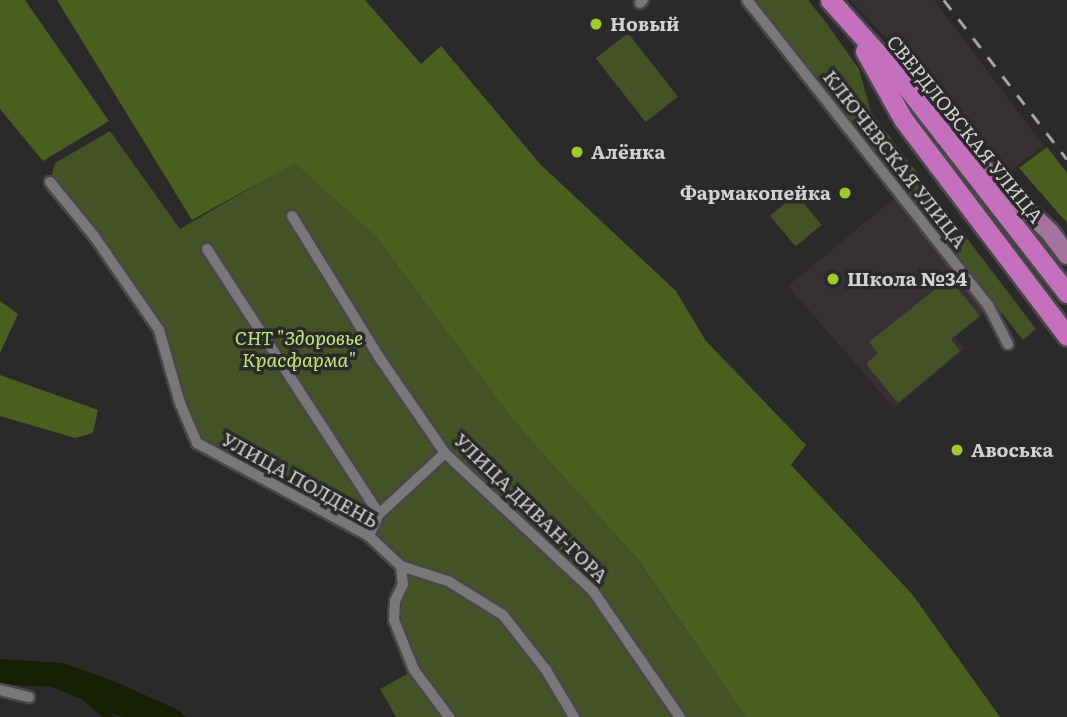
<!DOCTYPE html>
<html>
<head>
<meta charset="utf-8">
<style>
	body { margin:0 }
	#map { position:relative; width:1067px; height:717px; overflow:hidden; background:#2b292a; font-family:Literata,serif }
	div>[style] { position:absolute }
	.built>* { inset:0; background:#373136 }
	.green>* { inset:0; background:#445226; transform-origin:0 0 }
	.forest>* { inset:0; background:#4a5e1d }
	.water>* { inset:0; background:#161e04 }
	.roads { filter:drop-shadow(2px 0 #494749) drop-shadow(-2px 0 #494749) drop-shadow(0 2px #494749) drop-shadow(0 -2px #494749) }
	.street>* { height:10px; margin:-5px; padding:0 5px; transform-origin:5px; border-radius:5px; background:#797779 }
	.primary>* { height:18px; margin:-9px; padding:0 9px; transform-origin:9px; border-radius:9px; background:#a673a1 }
	.highway>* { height:19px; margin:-9.5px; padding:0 9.5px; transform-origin:9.5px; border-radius:9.5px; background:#c470bc }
	.rail>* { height:2.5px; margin-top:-1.25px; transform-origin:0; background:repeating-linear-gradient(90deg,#a5a3a4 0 12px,transparent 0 24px) }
	.dots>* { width:19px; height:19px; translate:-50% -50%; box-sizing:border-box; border:4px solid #2b292a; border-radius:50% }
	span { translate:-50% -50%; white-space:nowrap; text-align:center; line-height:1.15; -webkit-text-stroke:7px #2b292a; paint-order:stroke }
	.poi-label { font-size:19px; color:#d3d2d3; font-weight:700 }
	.left { translate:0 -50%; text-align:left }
	.right { translate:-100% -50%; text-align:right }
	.street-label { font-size:19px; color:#d3d2d3 }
	.park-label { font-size:19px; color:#c2e878; font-style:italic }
</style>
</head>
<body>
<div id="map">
	<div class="built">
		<div style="clip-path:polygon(850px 0,934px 0,1044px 146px,1011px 170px)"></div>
		<div style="clip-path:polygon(897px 196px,987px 311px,955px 337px,965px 349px,894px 408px,788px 286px)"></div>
	</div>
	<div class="green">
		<div style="clip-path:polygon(756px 0,808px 0,825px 21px,859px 69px,871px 112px,1036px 329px,1023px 340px)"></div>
		<div style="left:628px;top:33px;width:81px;height:41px;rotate:52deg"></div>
		<div style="clip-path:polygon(110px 131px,180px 229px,295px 162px,375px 236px,515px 423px,640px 562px,745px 717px,396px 717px,380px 689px,414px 670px,394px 620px,401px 566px,369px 536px,197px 443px,159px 330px,50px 182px,55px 163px)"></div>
		<div style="left:796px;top:194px;width:40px;height:34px;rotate:50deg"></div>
		<div style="clip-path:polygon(949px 278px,980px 316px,951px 339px,960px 351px,898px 403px,866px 364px,878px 353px,869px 342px)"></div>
	</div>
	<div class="forest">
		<div style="clip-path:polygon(0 0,25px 0,109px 121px,43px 161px,0 109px)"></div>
		<div style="clip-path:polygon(57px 0,365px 0,421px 64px,441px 46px,540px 164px,676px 291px,706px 341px,806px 445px,791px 465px,912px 594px,1000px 717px,745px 717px,640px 562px,515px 423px,375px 236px,295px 163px,192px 220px)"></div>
		<div style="clip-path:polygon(1047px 147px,1067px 173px,1067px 223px,1019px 168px)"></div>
		<div style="clip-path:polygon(0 301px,18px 314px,0 353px)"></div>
		<div style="clip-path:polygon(0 375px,98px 410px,93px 433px,75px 438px,0 416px)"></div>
	</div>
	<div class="water">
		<div style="clip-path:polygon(0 659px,64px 663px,116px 682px,180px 711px,186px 717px,123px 717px,112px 714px,113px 717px,102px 717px,83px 700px,52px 687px,0 684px)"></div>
	</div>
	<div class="roads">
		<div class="street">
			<div style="left:747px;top:0;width:389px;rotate:51.7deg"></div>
			<div style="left:988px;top:305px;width:44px;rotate:62.9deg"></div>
			<div style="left:640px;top:3px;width:4px;rotate:-45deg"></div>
			<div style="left:50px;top:182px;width:70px;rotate:50.8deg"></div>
			<div style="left:94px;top:236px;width:114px;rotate:55.3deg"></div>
			<div style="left:159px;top:330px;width:76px;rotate:74deg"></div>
			<div style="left:180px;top:403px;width:43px;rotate:67deg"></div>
			<div style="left:197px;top:443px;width:196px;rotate:28.4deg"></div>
			<div style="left:369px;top:536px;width:44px;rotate:43.2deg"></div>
			<div style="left:401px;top:566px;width:49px;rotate:17.7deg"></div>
			<div style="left:448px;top:581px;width:65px;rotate:31.7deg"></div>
			<div style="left:503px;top:615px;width:70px;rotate:52deg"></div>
			<div style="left:546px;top:670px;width:55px;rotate:59.2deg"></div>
			<div style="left:292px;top:216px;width:169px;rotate:58.3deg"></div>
			<div style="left:381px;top:360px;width:113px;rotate:55.5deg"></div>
			<div style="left:445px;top:453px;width:202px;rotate:43deg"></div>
			<div style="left:593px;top:591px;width:153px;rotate:55.4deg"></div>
			<div style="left:207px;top:249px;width:316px;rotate:57deg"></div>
			<div style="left:369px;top:536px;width:24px;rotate:-66deg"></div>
			<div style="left:379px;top:514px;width:90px;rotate:-42.7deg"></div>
			<div style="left:401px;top:566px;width:18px;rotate:84deg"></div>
			<div style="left:403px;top:584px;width:19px;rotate:115deg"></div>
			<div style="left:395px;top:601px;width:19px;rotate:93deg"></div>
			<div style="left:394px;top:620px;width:54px;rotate:68.2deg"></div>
			<div style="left:414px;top:670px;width:59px;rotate:53.3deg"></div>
			<div style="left:0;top:690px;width:30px;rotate:14deg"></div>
		</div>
		<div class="primary">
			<div style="left:962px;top:148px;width:120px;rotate:43.7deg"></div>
			<div style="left:1049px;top:231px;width:30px;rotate:53deg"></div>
		</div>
		<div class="highway">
			<div style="left:830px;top:0;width:102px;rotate:48.2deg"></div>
			<div style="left:898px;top:76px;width:275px;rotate:52.1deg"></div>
			<div style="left:865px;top:51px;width:78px;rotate:60.8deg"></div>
			<div style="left:903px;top:119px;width:272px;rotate:52.9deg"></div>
		</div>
	</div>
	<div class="rail">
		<div style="left:944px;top:0;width:201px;rotate:52.3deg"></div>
	</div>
	<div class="dots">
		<div style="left:596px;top:24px;background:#9fca2d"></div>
		<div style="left:577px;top:152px;background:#9fca2d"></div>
		<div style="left:845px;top:193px;background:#9fca2d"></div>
		<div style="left:833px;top:279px;background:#9fca2d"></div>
		<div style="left:957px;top:450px;background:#9fca2d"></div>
	</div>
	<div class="poi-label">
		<span class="left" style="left:610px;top:24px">Новый</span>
		<span class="left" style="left:591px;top:152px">Алёнка</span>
		<span class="right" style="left:831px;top:193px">Фармакопейка</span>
		<span class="left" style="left:847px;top:279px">Школа №34</span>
		<span class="left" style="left:971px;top:450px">Авоська</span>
	</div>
	<div class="street-label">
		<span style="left:965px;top:129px;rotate:51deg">СВЕРДЛОВСКАЯ УЛИЦА</span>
		<span style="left:895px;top:159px;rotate:52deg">КЛЮЧЕВСКАЯ УЛИЦА</span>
		<span style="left:300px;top:480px;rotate:29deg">УЛИЦА ПОЛДЕНЬ</span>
		<span style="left:531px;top:508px;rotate:44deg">УЛИЦА ДИВАН-ГОРА</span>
	</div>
	<div class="park-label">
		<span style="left:299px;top:349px">СНТ "Здоровье<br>Красфарма"</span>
	</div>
</div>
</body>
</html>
